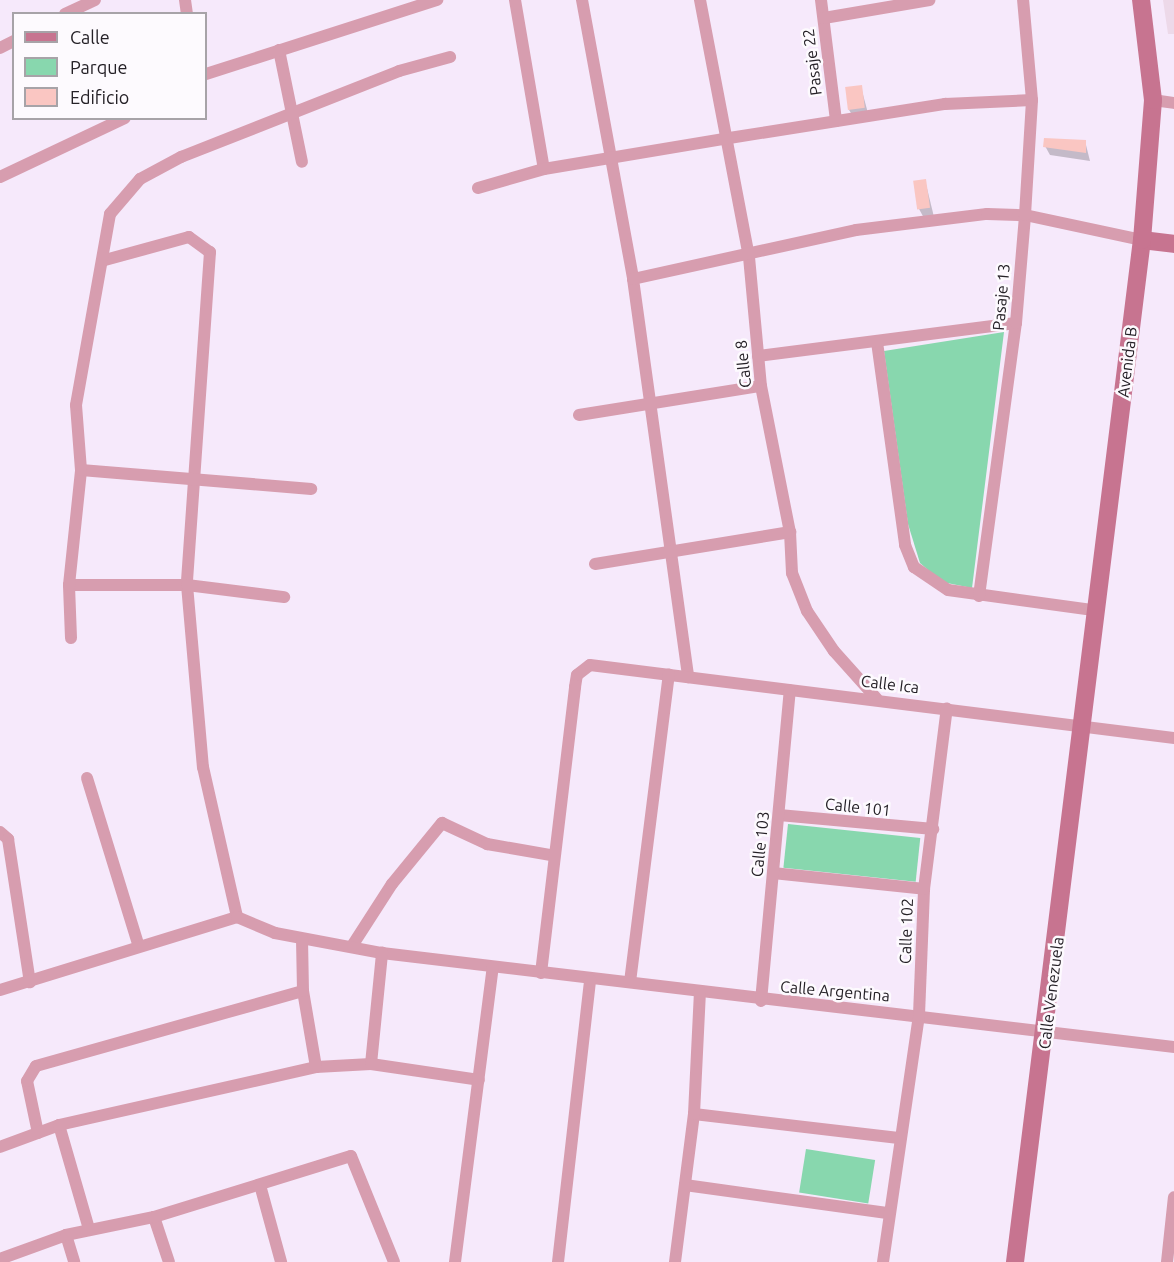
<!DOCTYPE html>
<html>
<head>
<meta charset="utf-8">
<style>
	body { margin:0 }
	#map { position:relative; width:1174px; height:1262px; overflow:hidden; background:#f6e9fb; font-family:Ubuntu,sans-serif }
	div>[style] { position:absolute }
	.education>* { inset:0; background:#edd9e9 }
	.green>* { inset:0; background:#88d7ae; transform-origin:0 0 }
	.shadow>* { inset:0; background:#0003 }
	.building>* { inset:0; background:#fac6c2; transform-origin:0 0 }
	.street>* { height:12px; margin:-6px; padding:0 6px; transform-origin:6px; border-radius:6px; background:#d79daf }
	.secondary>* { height:18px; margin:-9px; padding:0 9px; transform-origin:9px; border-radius:9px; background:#c77490 }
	span { translate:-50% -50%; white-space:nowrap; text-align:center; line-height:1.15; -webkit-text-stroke:5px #fdfafe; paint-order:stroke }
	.street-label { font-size:16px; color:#252127 }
	.legend { position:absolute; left:12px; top:12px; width:195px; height:108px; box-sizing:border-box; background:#fdfafe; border:2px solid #a7a3a8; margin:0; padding:8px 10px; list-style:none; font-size:18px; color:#252127 }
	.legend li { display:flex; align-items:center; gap:12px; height:30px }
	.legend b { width:30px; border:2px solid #a7a3a8 }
</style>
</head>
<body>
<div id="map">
	<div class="education">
		<div style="clip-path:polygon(1163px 0,1174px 0,1174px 34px,1168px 34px)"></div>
	</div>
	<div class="green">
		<div style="clip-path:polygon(1004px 332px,972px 588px,942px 582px,920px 563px,908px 524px,884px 351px)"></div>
		<div style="left:788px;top:824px;width:133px;height:44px;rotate:6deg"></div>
		<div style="left:806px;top:1149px;width:70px;height:44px;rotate:9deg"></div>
	</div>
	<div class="shadow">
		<div style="clip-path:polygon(861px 87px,869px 117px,855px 119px,849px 110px)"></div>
		<div style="clip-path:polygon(1085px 141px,1090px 161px,1050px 155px,1045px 146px)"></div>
		<div style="clip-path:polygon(925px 180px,934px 217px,924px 218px,919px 209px)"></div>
	</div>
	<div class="building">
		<div style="left:862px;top:85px;width:23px;height:17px;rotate:83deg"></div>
		<div style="clip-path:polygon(1044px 138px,1086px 140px,1086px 153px,1043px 147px)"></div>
		<div style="left:926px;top:179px;width:29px;height:13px;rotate:82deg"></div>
	</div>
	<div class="street">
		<div style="left:185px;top:0;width:14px;rotate:82deg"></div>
		<div style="left:515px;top:0;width:171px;rotate:80.3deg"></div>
		<div style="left:582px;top:0;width:284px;rotate:79.6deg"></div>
		<div style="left:633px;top:279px;width:402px;rotate:82.1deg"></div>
		<div style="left:700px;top:0;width:262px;rotate:79.2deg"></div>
		<div style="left:749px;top:257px;width:130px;rotate:84.7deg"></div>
		<div style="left:761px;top:386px;width:149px;rotate:78.8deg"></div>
		<div style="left:790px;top:532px;width:41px;rotate:87.2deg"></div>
		<div style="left:792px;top:573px;width:41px;rotate:68.5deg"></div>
		<div style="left:807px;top:611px;width:48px;rotate:56deg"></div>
		<div style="left:834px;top:651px;width:64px;rotate:48.1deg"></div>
		<div style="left:821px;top:0;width:122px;rotate:82.9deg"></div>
		<div style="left:65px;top:14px;width:33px;rotate:-25deg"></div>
		<div style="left:824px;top:18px;width:107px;rotate:-9.7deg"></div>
		<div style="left:0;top:48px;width:16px;rotate:-27deg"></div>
		<div style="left:279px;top:50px;width:114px;rotate:78.4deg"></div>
		<div style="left:206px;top:74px;width:243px;rotate:-17.8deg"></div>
		<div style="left:1153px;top:100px;width:21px;rotate:8deg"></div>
		<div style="left:0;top:177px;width:138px;rotate:-25.3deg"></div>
		<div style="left:478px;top:188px;width:69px;rotate:-16.1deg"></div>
		<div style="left:544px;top:169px;width:181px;rotate:-9.5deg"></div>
		<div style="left:723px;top:139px;width:225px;rotate:-9deg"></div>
		<div style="left:945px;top:104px;width:87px;rotate:-2.6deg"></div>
		<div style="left:105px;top:260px;width:87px;rotate:-15.3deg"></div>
		<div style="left:189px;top:237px;width:26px;rotate:36deg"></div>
		<div style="left:210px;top:252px;width:334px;rotate:94deg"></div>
		<div style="left:187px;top:585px;width:183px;rotate:85deg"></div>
		<div style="left:203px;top:767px;width:154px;rotate:77.2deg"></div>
		<div style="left:633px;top:279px;width:228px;rotate:-12.4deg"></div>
		<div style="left:856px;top:230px;width:132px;rotate:-7deg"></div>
		<div style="left:987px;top:214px;width:38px;rotate:2deg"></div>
		<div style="left:1025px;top:215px;width:120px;rotate:12.1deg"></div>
		<div style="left:877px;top:342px;width:205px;rotate:82.1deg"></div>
		<div style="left:905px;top:545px;width:24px;rotate:68deg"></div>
		<div style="left:914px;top:567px;width:41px;rotate:34.1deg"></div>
		<div style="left:948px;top:590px;width:145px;rotate:7.9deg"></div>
		<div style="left:758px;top:356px;width:260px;rotate:-7.3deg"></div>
		<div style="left:579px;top:415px;width:184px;rotate:-9.1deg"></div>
		<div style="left:81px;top:470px;width:231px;rotate:4.7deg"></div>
		<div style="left:595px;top:564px;width:198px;rotate:-9.3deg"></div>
		<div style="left:69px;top:585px;width:118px"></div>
		<div style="left:187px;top:585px;width:98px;rotate:7.1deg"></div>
		<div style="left:979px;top:596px;width:275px;rotate:-82.3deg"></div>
		<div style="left:1016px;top:323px;width:108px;rotate:-85.2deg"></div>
		<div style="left:1025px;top:215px;width:115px;rotate:-86.5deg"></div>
		<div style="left:1032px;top:100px;width:100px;rotate:-95.1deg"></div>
		<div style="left:71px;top:638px;width:53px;rotate:-92.2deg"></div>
		<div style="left:69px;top:585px;width:116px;rotate:-84deg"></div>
		<div style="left:81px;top:470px;width:65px;rotate:-94.4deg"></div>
		<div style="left:76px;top:405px;width:194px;rotate:-79.9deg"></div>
		<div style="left:110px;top:214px;width:46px;rotate:-49.4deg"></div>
		<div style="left:140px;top:179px;width:47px;rotate:-28.2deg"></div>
		<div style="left:181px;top:157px;width:234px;rotate:-21.5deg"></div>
		<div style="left:399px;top:71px;width:53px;rotate:-15.4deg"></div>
		<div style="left:87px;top:778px;width:174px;rotate:72.9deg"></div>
		<div style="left:779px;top:815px;width:155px;rotate:5.2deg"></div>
		<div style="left:0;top:832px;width:11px;rotate:41deg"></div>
		<div style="left:8px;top:839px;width:145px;rotate:81.3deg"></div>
		<div style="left:773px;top:873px;width:152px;rotate:6deg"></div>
		<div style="left:352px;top:946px;width:74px;rotate:-57.2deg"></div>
		<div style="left:392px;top:884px;width:79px;rotate:-50.7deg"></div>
		<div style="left:442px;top:823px;width:50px;rotate:25deg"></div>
		<div style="left:487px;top:844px;width:65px;rotate:9.8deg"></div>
		<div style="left:541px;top:973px;width:288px;rotate:-83.2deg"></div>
		<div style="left:575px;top:687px;width:12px;rotate:-81deg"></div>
		<div style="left:577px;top:675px;width:16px;rotate:-38deg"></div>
		<div style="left:590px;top:665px;width:589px;rotate:7.13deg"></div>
		<div style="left:630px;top:982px;width:310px;rotate:-82.8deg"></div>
		<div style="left:0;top:990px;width:248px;rotate:-17.1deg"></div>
		<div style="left:237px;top:917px;width:41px;rotate:22.8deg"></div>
		<div style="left:275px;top:933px;width:109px;rotate:10.6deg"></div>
		<div style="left:382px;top:953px;width:798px;rotate:6.77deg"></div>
		<div style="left:761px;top:1001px;width:312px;rotate:-84.7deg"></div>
		<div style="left:371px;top:1064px;width:112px;rotate:-84.3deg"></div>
		<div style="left:316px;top:1067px;width:55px;rotate:-3.1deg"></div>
		<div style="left:371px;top:1064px;width:109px;rotate:8.4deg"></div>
		<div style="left:694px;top:1114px;width:206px;rotate:6.7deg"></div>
		<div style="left:59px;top:1125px;width:108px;rotate:73.9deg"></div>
		<div style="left:38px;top:1133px;width:53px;rotate:-101.9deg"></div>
		<div style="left:27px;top:1081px;width:17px;rotate:-59deg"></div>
		<div style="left:36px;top:1066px;width:277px;rotate:-15.7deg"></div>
		<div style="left:0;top:1147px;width:63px;rotate:-20.4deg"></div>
		<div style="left:59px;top:1125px;width:263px;rotate:-12.7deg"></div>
		<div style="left:316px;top:1067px;width:77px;rotate:-99.7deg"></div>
		<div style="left:303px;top:991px;width:52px;rotate:-91.1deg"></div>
		<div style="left:260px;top:1185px;width:80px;rotate:74.7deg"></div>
		<div style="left:685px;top:1185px;width:204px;rotate:7.9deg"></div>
		<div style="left:154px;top:1217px;width:47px;rotate:71.6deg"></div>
		<div style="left:66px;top:1235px;width:28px;rotate:73deg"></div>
		<div style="left:0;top:1259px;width:70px;rotate:-20deg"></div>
		<div style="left:66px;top:1235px;width:90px;rotate:-11.6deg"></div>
		<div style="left:154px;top:1217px;width:206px;rotate:-17.2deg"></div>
		<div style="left:351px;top:1156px;width:114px;rotate:67.9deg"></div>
		<div style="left:455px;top:1262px;width:297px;rotate:-82.7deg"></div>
		<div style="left:558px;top:1262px;width:284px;rotate:-83.5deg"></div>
		<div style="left:675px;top:1262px;width:149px;rotate:-82.7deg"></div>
		<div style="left:694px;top:1114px;width:122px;rotate:-87.2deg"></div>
		<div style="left:883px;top:1262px;width:250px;rotate:-81.7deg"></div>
		<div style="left:919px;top:1015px;width:126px;rotate:-87.7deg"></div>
		<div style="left:924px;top:889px;width:182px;rotate:-82.8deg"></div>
		<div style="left:1167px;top:1262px;width:65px;rotate:-83.9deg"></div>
	</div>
	<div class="secondary">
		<div style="left:1142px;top:240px;width:32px;rotate:7deg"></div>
		<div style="left:1015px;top:1262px;width:1030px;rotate:-82.92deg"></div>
		<div style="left:1142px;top:240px;width:140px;rotate:-85.5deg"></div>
		<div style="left:1153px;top:100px;width:101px;rotate:-96.8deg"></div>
	</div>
	<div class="street-label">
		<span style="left:812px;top:62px;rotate:-97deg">Pasaje 22</span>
		<span style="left:1001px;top:297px;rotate:-85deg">Pasaje 13</span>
		<span style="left:1127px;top:362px;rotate:-83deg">Avenida B</span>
		<span style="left:743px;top:364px;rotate:-96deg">Calle 8</span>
		<span style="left:890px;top:684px;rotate:7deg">Calle Ica</span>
		<span style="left:858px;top:807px;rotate:6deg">Calle 101</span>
		<span style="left:760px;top:844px;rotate:-84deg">Calle 103</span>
		<span style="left:906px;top:931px;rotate:-88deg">Calle 102</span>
		<span style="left:835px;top:991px;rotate:5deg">Calle Argentina</span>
		<span style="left:1051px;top:993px;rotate:-83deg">Calle Venezuela</span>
	</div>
	<ul class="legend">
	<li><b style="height:8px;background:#c77490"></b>Calle</li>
	<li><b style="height:16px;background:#88d7ae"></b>Parque</li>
	<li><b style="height:16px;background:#fac6c2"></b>Edificio</li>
	</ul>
</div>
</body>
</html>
